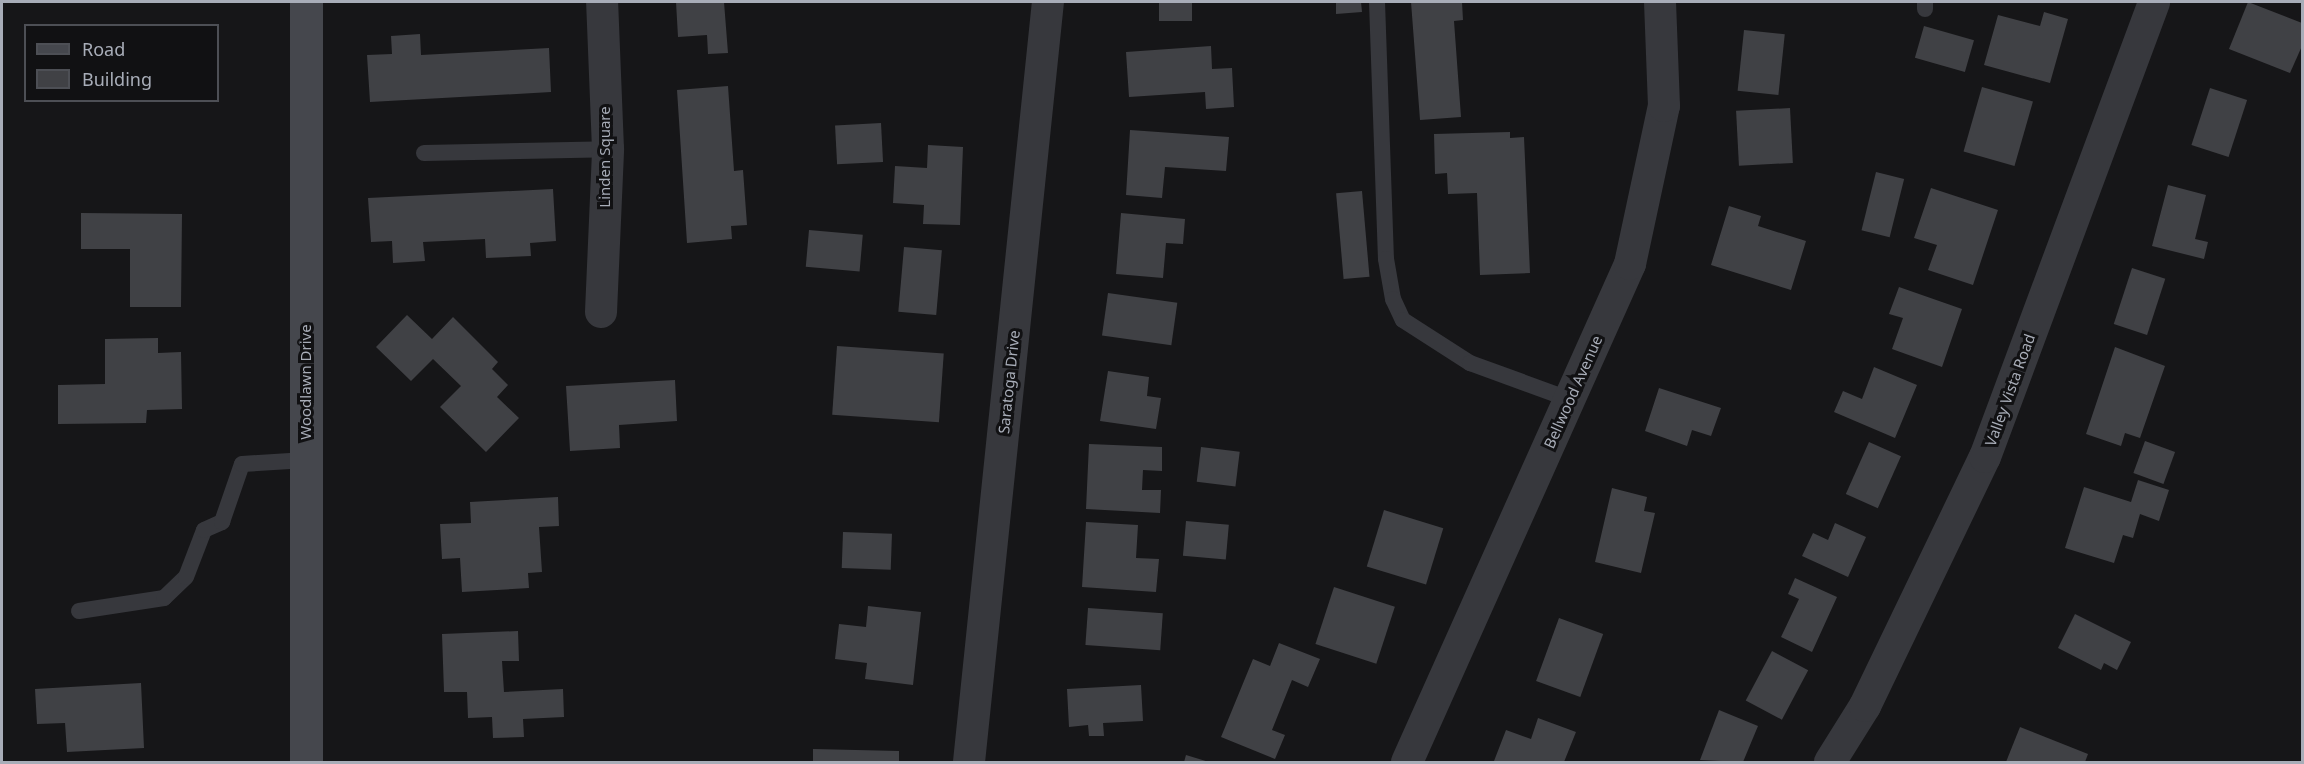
<!DOCTYPE html>
<html>
<head>
<meta charset="utf-8">
<style>
	body { margin:0 }
	#map { position:relative; width:2304px; height:764px; overflow:hidden; background:#161618; font-family:"Noto Sans",sans-serif }
	div>[style] { position:absolute }
	.building>* { inset:0; background:#404145; transform-origin:0 0 }
	.lane>* { height:16px; margin:-8px; padding:0 8px; transform-origin:8px; border-radius:8px; background:#37383d }
	.street>* { height:32px; margin:-16px; padding:0 16px; transform-origin:16px; border-radius:16px; background:#37383d }
	.secondary>* { height:33px; margin:-16.5px; padding:0 16.5px; transform-origin:16.5px; border-radius:16.5px; background:#45474d }
	span { translate:-50% -50%; white-space:nowrap; text-align:center; line-height:1.15; -webkit-text-stroke:6px #111113; paint-order:stroke }
	.street-label { font-size:15px; color:#a8adb8 }
	.frame { position:absolute; inset:0; border:3px solid #a8adb8; pointer-events:none }
	.legend { position:absolute; left:24px; top:24px; width:195px; height:78px; box-sizing:border-box; background:#111113; border:2px solid #4d4f55; margin:0; padding:8px 10px; list-style:none; font-size:18px; color:#a8adb8 }
	.legend li { display:flex; align-items:center; gap:12px; height:30px }
	.legend b { width:30px; border:2px solid #4d4f55 }
</style>
</head>
<body>
<div id="map">
	<div class="building">
		<div style="clip-path:polygon(676px 2px,724px 2px,728px 53px,708px 54px,707px 35px,678px 37px)"></div>
		<div style="left:1159px;top:2px;width:33px;height:19px"></div>
		<div style="clip-path:polygon(1336px 2px,1361px 2px,1362px 12px,1336px 14px)"></div>
		<div style="clip-path:polygon(1411px 2px,1462px 2px,1463px 20px,1454px 21px,1461px 117px,1420px 120px)"></div>
		<div style="clip-path:polygon(2248px 2px,2302px 23px,2302px 46px,2290px 73px,2229px 49px)"></div>
		<div style="clip-path:polygon(2044px 12px,2068px 19px,2050px 83px,1984px 65px,1998px 15px,2040px 26px)"></div>
		<div style="left:1924px;top:26px;width:52px;height:33px;rotate:16deg"></div>
		<div style="left:1744px;top:30px;width:41px;height:61px;rotate:6deg"></div>
		<div style="clip-path:polygon(420px 34px,421px 55px,549px 48px,551px 92px,370px 102px,367px 55px,392px 54px,391px 36px)"></div>
		<div style="clip-path:polygon(1211px 46px,1212px 69px,1232px 68px,1234px 107px,1206px 109px,1205px 92px,1129px 97px,1126px 52px)"></div>
		<div style="clip-path:polygon(728px 86px,734px 171px,743px 170px,747px 225px,731px 226px,732px 239px,687px 243px,677px 90px)"></div>
		<div style="left:1982px;top:87px;width:53px;height:67px;rotate:16deg"></div>
		<div style="left:2210px;top:88px;width:39px;height:60px;rotate:18deg"></div>
		<div style="left:1790px;top:108px;width:55px;height:54px;rotate:87deg"></div>
		<div style="left:881px;top:123px;width:39px;height:46px;rotate:87deg"></div>
		<div style="clip-path:polygon(1130px 130px,1229px 137px,1226px 171px,1165px 167px,1162px 198px,1126px 195px)"></div>
		<div style="clip-path:polygon(1510px 132px,1510px 138px,1524px 137px,1530px 273px,1480px 275px,1477px 193px,1448px 194px,1447px 173px,1435px 174px,1434px 134px)"></div>
		<div style="clip-path:polygon(928px 145px,963px 147px,960px 225px,923px 224px,924px 205px,893px 203px,895px 166px,927px 168px)"></div>
		<div style="left:1876px;top:172px;width:29px;height:60px;rotate:14deg"></div>
		<div style="clip-path:polygon(2168px 185px,2206px 195px,2195px 239px,2208px 242px,2204px 259px,2152px 246px)"></div>
		<div style="clip-path:polygon(1931px 188px,1998px 210px,1973px 285px,1928px 270px,1937px 245px,1914px 238px)"></div>
		<div style="clip-path:polygon(553px 189px,556px 241px,530px 243px,531px 256px,486px 258px,485px 239px,423px 242px,425px 261px,393px 263px,392px 241px,371px 242px,368px 198px)"></div>
		<div style="left:1362px;top:191px;width:86px;height:26px;rotate:85deg"></div>
		<div style="clip-path:polygon(1729px 206px,1761px 216px,1758px 226px,1806px 241px,1791px 290px,1711px 265px)"></div>
		<div style="clip-path:polygon(81px 213px,182px 214px,181px 307px,130px 307px,130px 249px,81px 249px)"></div>
		<div style="clip-path:polygon(1121px 213px,1185px 219px,1183px 244px,1166px 243px,1163px 278px,1116px 274px)"></div>
		<div style="left:809px;top:230px;width:54px;height:37px;rotate:5deg"></div>
		<div style="left:904px;top:247px;width:38px;height:65px;rotate:5deg"></div>
		<div style="left:2132px;top:268px;width:35px;height:59px;rotate:18deg"></div>
		<div style="clip-path:polygon(1899px 287px,1962px 309px,1942px 367px,1892px 349px,1903px 318px,1889px 314px)"></div>
		<div style="left:1108px;top:293px;width:70px;height:43px;rotate:8deg"></div>
		<div style="clip-path:polygon(407px 315px,432px 339px,453px 317px,498px 362px,492px 369px,508px 385px,497px 397px,519px 418px,486px 452px,440px 407px,461px 386px,433px 359px,411px 381px,376px 347px)"></div>
		<div style="clip-path:polygon(158px 338px,158px 353px,181px 352px,182px 409px,147px 410px,146px 423px,58px 424px,58px 385px,105px 384px,105px 339px)"></div>
		<div style="left:837px;top:346px;width:107px;height:69px;rotate:4deg"></div>
		<div style="clip-path:polygon(2115px 347px,2165px 366px,2140px 438px,2125px 433px,2121px 446px,2086px 434px)"></div>
		<div style="clip-path:polygon(1874px 367px,1917px 385px,1895px 438px,1834px 412px,1843px 391px,1862px 399px)"></div>
		<div style="clip-path:polygon(1108px 371px,1149px 377px,1147px 396px,1161px 398px,1156px 429px,1100px 421px)"></div>
		<div style="clip-path:polygon(675px 380px,677px 421px,619px 425px,620px 448px,570px 451px,566px 386px)"></div>
		<div style="clip-path:polygon(1659px 388px,1721px 408px,1711px 436px,1692px 430px,1687px 446px,1645px 431px)"></div>
		<div style="left:2145px;top:441px;width:32px;height:34px;rotate:20deg"></div>
		<div style="left:1869px;top:442px;width:35px;height:57px;rotate:24deg"></div>
		<div style="clip-path:polygon(1089px 444px,1162px 447px,1162px 471px,1143px 470px,1142px 490px,1161px 490px,1160px 513px,1086px 509px)"></div>
		<div style="left:1201px;top:447px;width:39px;height:35px;rotate:7deg"></div>
		<div style="clip-path:polygon(2138px 480px,2169px 490px,2159px 521px,2140px 514px,2133px 538px,2123px 535px,2114px 563px,2065px 548px,2084px 487px,2131px 502px)"></div>
		<div style="clip-path:polygon(1612px 488px,1647px 497px,1644px 511px,1655px 513px,1641px 573px,1595px 562px)"></div>
		<div style="clip-path:polygon(558px 497px,559px 526px,539px 527px,542px 572px,528px 573px,529px 588px,462px 592px,460px 558px,442px 559px,440px 524px,471px 523px,470px 502px)"></div>
		<div style="left:1384px;top:510px;width:62px;height:59px;rotate:17deg"></div>
		<div style="left:1186px;top:521px;width:43px;height:35px;rotate:5deg"></div>
		<div style="clip-path:polygon(1086px 522px,1138px 525px,1136px 558px,1159px 559px,1156px 592px,1082px 587px)"></div>
		<div style="clip-path:polygon(1835px 523px,1866px 537px,1848px 577px,1802px 556px,1813px 533px,1828px 540px)"></div>
		<div style="left:843px;top:532px;width:49px;height:36px;rotate:2deg"></div>
		<div style="clip-path:polygon(1795px 578px,1837px 597px,1812px 652px,1781px 637px,1799px 599px,1788px 594px)"></div>
		<div style="left:1334px;top:587px;width:64px;height:60px;rotate:18deg"></div>
		<div style="clip-path:polygon(868px 606px,921px 612px,913px 685px,865px 679px,867px 663px,835px 659px,839px 624px,866px 627px)"></div>
		<div style="left:1088px;top:608px;width:75px;height:37px;rotate:4deg"></div>
		<div style="clip-path:polygon(2075px 614px,2131px 642px,2117px 670px,2104px 663px,2101px 670px,2058px 648px)"></div>
		<div style="left:1559px;top:618px;width:47px;height:67px;rotate:20deg"></div>
		<div style="clip-path:polygon(518px 631px,519px 661px,502px 661px,504px 692px,563px 689px,564px 717px,523px 719px,524px 737px,493px 738px,492px 717px,468px 718px,467px 692px,444px 692px,442px 634px)"></div>
		<div style="clip-path:polygon(1279px 643px,1320px 659px,1308px 687px,1292px 680px,1272px 730px,1285px 735px,1275px 759px,1221px 737px,1253px 659px,1270px 666px)"></div>
		<div style="left:1772px;top:651px;width:41px;height:56px;rotate:28deg"></div>
		<div style="clip-path:polygon(141px 683px,144px 748px,67px 752px,65px 723px,37px 724px,35px 689px)"></div>
		<div style="clip-path:polygon(1141px 685px,1143px 721px,1103px 723px,1104px 736px,1089px 736px,1088px 725px,1069px 727px,1067px 689px)"></div>
		<div style="clip-path:polygon(1719px 710px,1758px 726px,1743px 762px,1700px 760px)"></div>
		<div style="clip-path:polygon(1538px 718px,1576px 732px,1564px 762px,1494px 761px,1506px 730px,1531px 739px)"></div>
		<div style="clip-path:polygon(2020px 727px,2088px 754px,2085px 762px,2006px 762px)"></div>
		<div style="clip-path:polygon(813px 749px,899px 751px,899px 762px,813px 762px)"></div>
		<div style="clip-path:polygon(1186px 755px,1209px 762px,1184px 762px)"></div>
	</div>
	<div class="lane">
		<div style="left:1377px;top:2px;width:257px;rotate:88deg"></div>
		<div style="left:1386px;top:259px;width:41px;rotate:80.1deg"></div>
		<div style="left:1393px;top:299px;width:23px;rotate:65deg"></div>
		<div style="left:1403px;top:320px;width:80px;rotate:32.7deg"></div>
		<div style="left:1470px;top:363px;width:105px;rotate:20deg"></div>
		<div style="left:1925px;top:2px;width:7px;rotate:90deg"></div>
		<div style="left:424px;top:153px;width:184px;rotate:-1.2deg"></div>
		<div style="left:79px;top:611px;width:86px;rotate:-8.7deg"></div>
		<div style="left:164px;top:598px;width:30px;rotate:-44deg"></div>
		<div style="left:186px;top:577px;width:50px;rotate:-69deg"></div>
		<div style="left:204px;top:530px;width:20px;rotate:-24deg"></div>
		<div style="left:222px;top:522px;width:61px;rotate:-71deg"></div>
		<div style="left:242px;top:464px;width:64px;rotate:-3.6deg"></div>
	</div>
	<div class="street">
		<div style="left:601px;top:312px;width:163px;rotate:-87.5deg"></div>
		<div style="left:608px;top:149px;width:147px;rotate:-92.3deg"></div>
		<div style="left:969px;top:762px;width:764px;rotate:-84.07deg"></div>
		<div style="left:1407px;top:762px;width:546px;rotate:-65.88deg"></div>
		<div style="left:1630px;top:264px;width:162px;rotate:-77.9deg"></div>
		<div style="left:1664px;top:106px;width:104px;rotate:-92.2deg"></div>
		<div style="left:1830px;top:762px;width:66px;rotate:-58deg"></div>
		<div style="left:1865px;top:706px;width:276px;rotate:-64.3deg"></div>
		<div style="left:1985px;top:457px;width:485px;rotate:-69.6deg"></div>
	</div>
	<div class="secondary">
		<div style="left:306px;top:762px;width:760px;rotate:-90deg"></div>
	</div>
	<div class="street-label">
		<span style="left:605px;top:157px;rotate:-90deg">Linden Square</span>
		<span style="left:306px;top:382px;rotate:-90deg">Woodlawn Drive</span>
		<span style="left:1009px;top:382px;rotate:-84deg">Saratoga Drive</span>
		<span style="left:2010px;top:390px;rotate:-70deg">Valley Vista Road</span>
		<span style="left:1573px;top:392px;rotate:-66deg">Bellwood Avenue</span>
	</div>
	<div class="frame"></div>
	<ul class="legend">
	<li><b style="height:8px;background:#45474d"></b>Road</li>
	<li><b style="height:16px;background:#404145"></b>Building</li>
	</ul>
</div>
</body>
</html>
